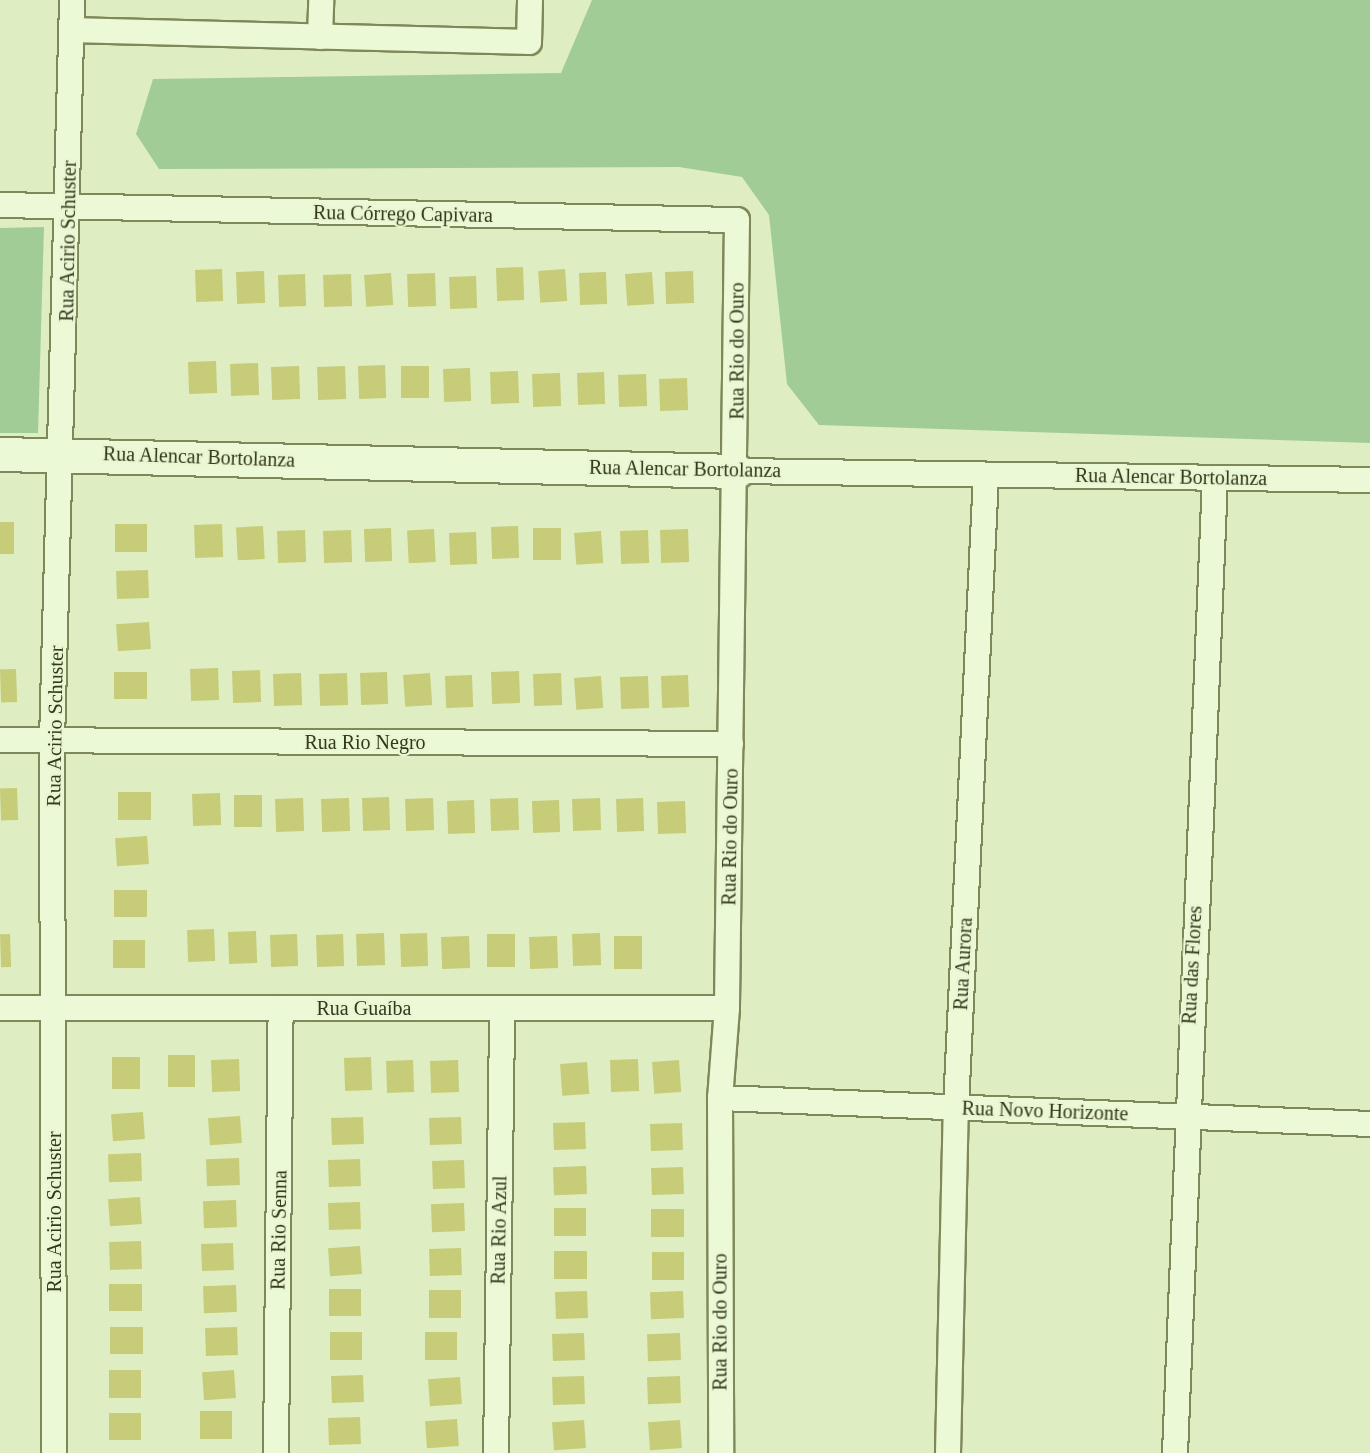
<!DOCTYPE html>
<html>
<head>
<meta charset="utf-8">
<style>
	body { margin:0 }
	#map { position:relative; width:1370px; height:1453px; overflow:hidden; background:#deeec2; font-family:"Times New Roman",serif }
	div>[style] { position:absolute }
	.green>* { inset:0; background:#a2cc96 }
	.building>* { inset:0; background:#c6cc78; transform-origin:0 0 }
	.roads { filter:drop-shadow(2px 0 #7f8859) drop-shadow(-2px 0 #7f8859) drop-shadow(0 2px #7f8859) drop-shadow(0 -2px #7f8859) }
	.street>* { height:24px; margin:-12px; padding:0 12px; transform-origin:12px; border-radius:12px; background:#ecf9d6 }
	.secondary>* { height:33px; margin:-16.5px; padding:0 16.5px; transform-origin:16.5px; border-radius:16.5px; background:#ecf9d6 }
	span { translate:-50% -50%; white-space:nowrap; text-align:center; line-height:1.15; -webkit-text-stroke:4.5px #e8f6d2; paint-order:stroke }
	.street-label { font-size:20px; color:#34381e }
</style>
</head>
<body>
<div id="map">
	<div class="green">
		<div style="clip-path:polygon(592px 0,1370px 0,1370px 443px,819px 425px,787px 384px,769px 215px,742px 177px,679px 167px,159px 169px,136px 134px,153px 79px,561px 73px)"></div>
		<div style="clip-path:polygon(44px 227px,38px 433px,0 433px,0 228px)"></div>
	</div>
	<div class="building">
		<div style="left:523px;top:267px;width:33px;height:27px;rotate:88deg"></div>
		<div style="left:222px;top:269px;width:32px;height:27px;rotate:88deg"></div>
		<div style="left:565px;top:269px;width:32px;height:27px;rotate:86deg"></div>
		<div style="left:264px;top:271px;width:32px;height:28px;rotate:88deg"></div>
		<div style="left:693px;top:271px;width:32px;height:28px;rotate:88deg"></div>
		<div style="left:606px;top:272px;width:32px;height:27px;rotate:88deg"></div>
		<div style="left:652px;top:272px;width:32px;height:27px;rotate:86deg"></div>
		<div style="left:391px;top:273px;width:32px;height:27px;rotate:86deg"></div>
		<div style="left:435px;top:273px;width:33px;height:28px;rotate:88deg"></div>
		<div style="left:305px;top:274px;width:32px;height:27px;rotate:88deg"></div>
		<div style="left:351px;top:274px;width:32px;height:28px;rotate:88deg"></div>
		<div style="left:476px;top:276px;width:32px;height:27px;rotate:88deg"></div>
		<div style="left:216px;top:361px;width:32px;height:28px;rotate:88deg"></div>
		<div style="left:258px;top:363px;width:32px;height:28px;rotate:88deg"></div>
		<div style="left:385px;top:365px;width:33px;height:27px;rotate:88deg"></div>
		<div style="left:299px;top:366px;width:33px;height:28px;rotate:88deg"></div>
		<div style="left:345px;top:366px;width:33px;height:28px;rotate:88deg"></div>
		<div style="left:429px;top:366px;width:32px;height:28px;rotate:90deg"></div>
		<div style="left:470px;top:368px;width:33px;height:27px;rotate:88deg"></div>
		<div style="left:518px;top:371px;width:32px;height:28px;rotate:88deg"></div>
		<div style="left:604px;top:372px;width:32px;height:27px;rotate:88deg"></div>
		<div style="left:560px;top:373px;width:33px;height:28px;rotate:88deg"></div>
		<div style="left:646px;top:374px;width:32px;height:28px;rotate:88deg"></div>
		<div style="left:687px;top:378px;width:32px;height:28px;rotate:88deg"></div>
		<div style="left:0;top:522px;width:14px;height:32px"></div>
		<div style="left:115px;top:524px;width:32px;height:28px"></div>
		<div style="left:222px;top:524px;width:33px;height:28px;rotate:88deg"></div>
		<div style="left:263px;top:526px;width:33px;height:27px;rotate:87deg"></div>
		<div style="left:518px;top:526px;width:32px;height:27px;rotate:88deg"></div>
		<div style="left:391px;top:528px;width:33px;height:27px;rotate:88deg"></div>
		<div style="left:561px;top:528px;width:32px;height:28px;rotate:90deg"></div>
		<div style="left:434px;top:529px;width:33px;height:27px;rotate:87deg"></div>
		<div style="left:688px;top:529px;width:33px;height:28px;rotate:88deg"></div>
		<div style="left:305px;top:530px;width:32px;height:28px;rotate:88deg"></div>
		<div style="left:351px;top:530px;width:32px;height:28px;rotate:88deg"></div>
		<div style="left:648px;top:530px;width:33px;height:28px;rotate:88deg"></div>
		<div style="left:601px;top:531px;width:32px;height:27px;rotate:86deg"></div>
		<div style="left:476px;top:532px;width:32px;height:27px;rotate:88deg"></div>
		<div style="left:148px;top:570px;width:28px;height:32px;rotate:88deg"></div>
		<div style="left:149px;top:622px;width:27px;height:33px;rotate:86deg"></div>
		<div style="left:218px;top:668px;width:32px;height:28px;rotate:88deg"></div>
		<div style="left:16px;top:669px;width:33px;height:16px;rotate:88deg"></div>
		<div style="left:260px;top:670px;width:32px;height:28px;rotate:88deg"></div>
		<div style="left:519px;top:671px;width:32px;height:28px;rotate:88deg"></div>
		<div style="left:147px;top:672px;width:27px;height:33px;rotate:90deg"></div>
		<div style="left:387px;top:672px;width:32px;height:27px;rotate:88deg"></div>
		<div style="left:301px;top:673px;width:32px;height:28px;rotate:88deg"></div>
		<div style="left:347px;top:673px;width:32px;height:28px;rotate:88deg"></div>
		<div style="left:430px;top:673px;width:32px;height:27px;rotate:86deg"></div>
		<div style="left:561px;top:673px;width:32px;height:28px;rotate:88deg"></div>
		<div style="left:472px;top:675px;width:32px;height:27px;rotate:88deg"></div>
		<div style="left:688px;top:675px;width:32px;height:27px;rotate:88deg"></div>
		<div style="left:601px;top:676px;width:32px;height:27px;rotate:86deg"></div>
		<div style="left:648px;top:676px;width:32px;height:28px;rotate:88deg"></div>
		<div style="left:17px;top:788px;width:32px;height:17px;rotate:88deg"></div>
		<div style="left:151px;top:792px;width:28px;height:33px;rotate:90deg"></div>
		<div style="left:220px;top:793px;width:32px;height:28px;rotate:88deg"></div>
		<div style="left:262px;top:795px;width:32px;height:28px;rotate:90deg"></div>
		<div style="left:389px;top:797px;width:33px;height:27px;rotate:88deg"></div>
		<div style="left:303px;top:798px;width:33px;height:28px;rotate:88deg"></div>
		<div style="left:349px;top:798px;width:33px;height:28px;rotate:88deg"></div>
		<div style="left:433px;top:798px;width:32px;height:28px;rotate:88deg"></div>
		<div style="left:518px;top:798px;width:32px;height:28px;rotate:88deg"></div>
		<div style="left:600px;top:798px;width:32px;height:28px;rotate:88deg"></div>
		<div style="left:643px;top:798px;width:33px;height:27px;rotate:88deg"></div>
		<div style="left:474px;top:800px;width:33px;height:27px;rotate:88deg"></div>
		<div style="left:559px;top:800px;width:32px;height:27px;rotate:88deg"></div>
		<div style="left:685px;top:801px;width:32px;height:28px;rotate:88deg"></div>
		<div style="left:147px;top:836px;width:28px;height:32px;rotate:86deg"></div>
		<div style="left:114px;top:890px;width:33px;height:27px"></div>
		<div style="left:214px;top:929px;width:32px;height:27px;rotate:88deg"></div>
		<div style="left:256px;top:931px;width:32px;height:28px;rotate:88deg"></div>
		<div style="left:384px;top:933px;width:32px;height:28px;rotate:88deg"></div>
		<div style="left:427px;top:933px;width:33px;height:27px;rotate:88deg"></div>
		<div style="left:600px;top:933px;width:32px;height:28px;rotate:88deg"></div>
		<div style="left:10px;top:934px;width:33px;height:10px;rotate:88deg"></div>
		<div style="left:297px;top:934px;width:32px;height:27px;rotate:88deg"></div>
		<div style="left:343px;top:934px;width:32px;height:27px;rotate:88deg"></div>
		<div style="left:487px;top:934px;width:28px;height:33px"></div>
		<div style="left:469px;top:936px;width:32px;height:28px;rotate:88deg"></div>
		<div style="left:557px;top:936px;width:32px;height:28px;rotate:88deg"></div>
		<div style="left:614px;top:936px;width:28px;height:33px"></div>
		<div style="left:113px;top:940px;width:32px;height:28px"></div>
		<div style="left:168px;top:1055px;width:27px;height:32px"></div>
		<div style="left:112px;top:1057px;width:28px;height:32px"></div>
		<div style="left:371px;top:1057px;width:33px;height:27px;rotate:88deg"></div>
		<div style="left:239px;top:1059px;width:32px;height:28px;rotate:88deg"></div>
		<div style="left:638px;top:1059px;width:32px;height:28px;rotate:88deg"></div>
		<div style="left:413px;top:1060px;width:32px;height:27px;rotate:88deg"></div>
		<div style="left:458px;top:1060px;width:32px;height:28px;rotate:88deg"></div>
		<div style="left:679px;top:1060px;width:32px;height:27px;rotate:86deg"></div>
		<div style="left:587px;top:1062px;width:32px;height:27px;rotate:86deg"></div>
		<div style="left:143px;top:1112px;width:27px;height:32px;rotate:86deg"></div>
		<div style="left:240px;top:1116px;width:27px;height:32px;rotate:86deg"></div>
		<div style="left:363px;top:1117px;width:27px;height:32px;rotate:88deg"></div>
		<div style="left:461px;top:1117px;width:27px;height:32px;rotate:88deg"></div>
		<div style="left:585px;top:1122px;width:27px;height:32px;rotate:88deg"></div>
		<div style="left:682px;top:1123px;width:27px;height:32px;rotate:88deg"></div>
		<div style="left:141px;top:1153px;width:28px;height:33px;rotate:88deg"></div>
		<div style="left:239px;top:1158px;width:27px;height:33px;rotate:88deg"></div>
		<div style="left:360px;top:1159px;width:27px;height:32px;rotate:88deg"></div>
		<div style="left:464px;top:1160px;width:28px;height:32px;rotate:88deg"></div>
		<div style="left:586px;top:1166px;width:28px;height:33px;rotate:88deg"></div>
		<div style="left:683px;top:1167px;width:27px;height:32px;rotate:88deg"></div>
		<div style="left:140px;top:1197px;width:27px;height:32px;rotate:86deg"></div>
		<div style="left:236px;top:1200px;width:27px;height:33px;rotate:88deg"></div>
		<div style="left:360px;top:1202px;width:27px;height:32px;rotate:88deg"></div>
		<div style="left:464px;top:1203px;width:28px;height:33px;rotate:88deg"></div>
		<div style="left:586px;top:1208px;width:28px;height:32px;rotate:90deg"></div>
		<div style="left:651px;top:1209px;width:33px;height:28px"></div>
		<div style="left:141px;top:1241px;width:28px;height:32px;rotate:88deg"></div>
		<div style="left:233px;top:1243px;width:27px;height:32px;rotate:88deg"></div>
		<div style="left:360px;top:1246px;width:28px;height:32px;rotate:86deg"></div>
		<div style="left:461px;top:1248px;width:27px;height:32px;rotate:88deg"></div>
		<div style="left:587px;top:1251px;width:28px;height:33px;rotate:90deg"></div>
		<div style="left:652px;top:1252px;width:32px;height:28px"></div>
		<div style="left:109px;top:1284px;width:33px;height:27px"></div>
		<div style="left:236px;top:1285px;width:27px;height:33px;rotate:88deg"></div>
		<div style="left:329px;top:1289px;width:32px;height:27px"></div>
		<div style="left:429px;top:1290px;width:32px;height:28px"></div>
		<div style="left:587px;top:1291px;width:27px;height:32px;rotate:88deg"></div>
		<div style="left:683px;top:1291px;width:27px;height:33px;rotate:88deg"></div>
		<div style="left:110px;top:1327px;width:33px;height:27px"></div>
		<div style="left:237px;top:1327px;width:28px;height:32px;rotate:88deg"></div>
		<div style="left:330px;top:1332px;width:32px;height:28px"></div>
		<div style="left:457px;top:1332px;width:28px;height:32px;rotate:90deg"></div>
		<div style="left:584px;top:1333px;width:27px;height:32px;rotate:88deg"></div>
		<div style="left:680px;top:1333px;width:27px;height:33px;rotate:88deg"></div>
		<div style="left:109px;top:1370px;width:32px;height:28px"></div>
		<div style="left:234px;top:1370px;width:28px;height:32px;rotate:86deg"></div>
		<div style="left:363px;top:1375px;width:27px;height:32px;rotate:88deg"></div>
		<div style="left:584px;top:1376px;width:28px;height:32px;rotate:88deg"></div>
		<div style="left:680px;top:1376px;width:27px;height:33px;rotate:88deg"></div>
		<div style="left:460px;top:1377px;width:27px;height:32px;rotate:86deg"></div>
		<div style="left:200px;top:1411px;width:32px;height:28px"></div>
		<div style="left:109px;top:1413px;width:32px;height:27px"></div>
		<div style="left:360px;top:1417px;width:27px;height:32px;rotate:88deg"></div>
		<div style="left:457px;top:1419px;width:27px;height:32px;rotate:86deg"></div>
		<div style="left:584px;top:1420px;width:28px;height:32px;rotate:86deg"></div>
		<div style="left:680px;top:1420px;width:28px;height:32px;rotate:86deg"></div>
	</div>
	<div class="roads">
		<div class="street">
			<div style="left:72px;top:30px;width:457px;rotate:1.5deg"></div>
			<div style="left:529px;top:42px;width:42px;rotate:-88.6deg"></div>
			<div style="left:320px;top:37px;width:37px;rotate:-88deg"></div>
			<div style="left:0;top:205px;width:737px;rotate:1.17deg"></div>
			<div style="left:737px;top:220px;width:788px;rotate:90.73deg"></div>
			<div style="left:727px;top:1008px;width:90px;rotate:94.4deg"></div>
			<div style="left:720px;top:1098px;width:355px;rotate:89.8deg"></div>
			<div style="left:737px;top:471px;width:633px;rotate:0.81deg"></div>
			<div style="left:0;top:740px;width:731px;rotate:0.31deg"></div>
			<div style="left:0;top:1008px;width:727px"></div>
			<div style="left:720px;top:1098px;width:651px;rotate:2.29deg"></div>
			<div style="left:54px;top:1453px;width:712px;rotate:-90.16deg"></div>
			<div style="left:52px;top:741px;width:741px;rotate:-88.45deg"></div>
			<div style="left:276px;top:1453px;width:445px;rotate:-89.4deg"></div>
			<div style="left:496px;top:1453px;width:445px;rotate:-89.2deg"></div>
			<div style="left:948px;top:1453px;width:346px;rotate:-88.7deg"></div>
			<div style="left:956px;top:1107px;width:633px;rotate:-87.28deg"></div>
			<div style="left:1175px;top:1453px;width:976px;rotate:-87.65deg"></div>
		</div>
		<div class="secondary">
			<div style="left:0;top:454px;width:737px;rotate:1.32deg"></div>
		</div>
	</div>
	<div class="street-label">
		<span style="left:403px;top:214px;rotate:1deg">Rua Córrego Capivara</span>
		<span style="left:68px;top:241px;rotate:-89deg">Rua Acirio Schuster</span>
		<span style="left:737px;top:351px;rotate:-90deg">Rua Rio do Ouro</span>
		<span style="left:199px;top:457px;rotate:2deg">Rua Alencar Bortolanza</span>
		<span style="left:685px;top:469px;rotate:1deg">Rua Alencar Bortolanza</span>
		<span style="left:1171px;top:477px;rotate:1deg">Rua Alencar Bortolanza</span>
		<span style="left:55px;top:726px;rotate:-89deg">Rua Acirio Schuster</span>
		<span style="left:365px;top:742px">Rua Rio Negro</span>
		<span style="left:730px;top:837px;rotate:-89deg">Rua Rio do Ouro</span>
		<span style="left:963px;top:964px;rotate:-87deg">Rua Aurora</span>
		<span style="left:1192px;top:965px;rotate:-87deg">Rua das Flores</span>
		<span style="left:364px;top:1008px">Rua Guaíba</span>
		<span style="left:1045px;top:1111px;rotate:2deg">Rua Novo Horizonte</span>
		<span style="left:54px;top:1212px;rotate:-90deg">Rua Acirio Schuster</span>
		<span style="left:279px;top:1230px;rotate:-89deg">Rua Rio Senna</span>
		<span style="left:499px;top:1230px;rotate:-89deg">Rua Rio Azul</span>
		<span style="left:720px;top:1322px;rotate:-90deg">Rua Rio do Ouro</span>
	</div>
</div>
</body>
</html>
